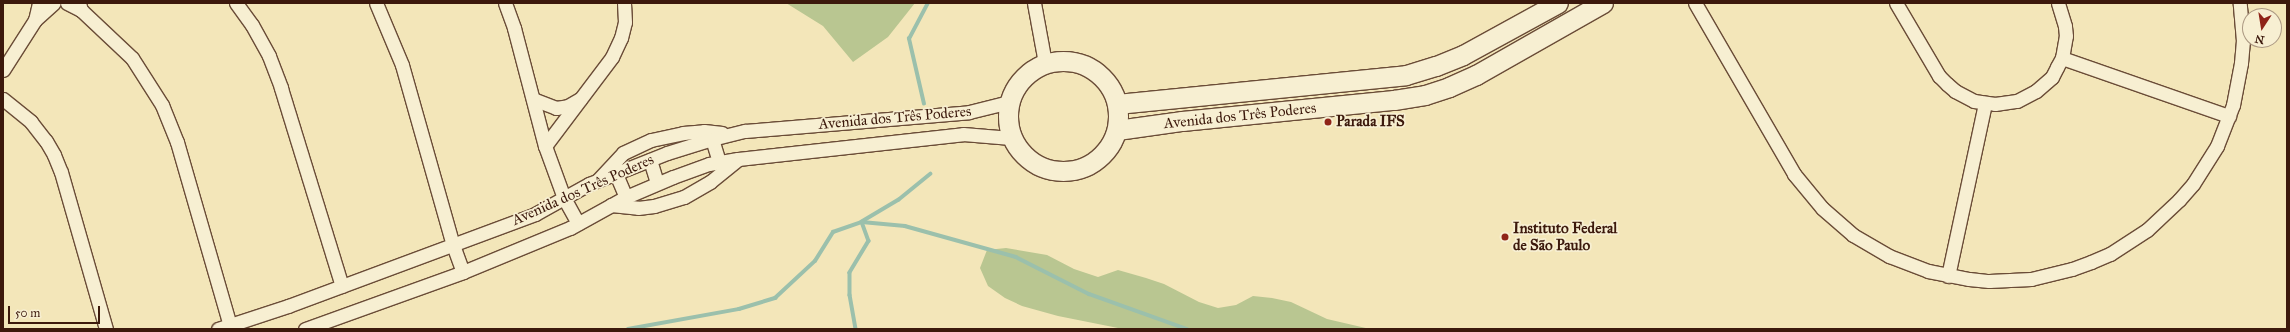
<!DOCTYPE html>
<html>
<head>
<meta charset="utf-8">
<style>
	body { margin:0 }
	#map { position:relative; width:2290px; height:332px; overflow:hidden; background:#f3e6b9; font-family:"IM FELL Great Primer",serif }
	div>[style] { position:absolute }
	.green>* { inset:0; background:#b9c691 }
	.stream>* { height:3.5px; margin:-1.75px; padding:0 1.75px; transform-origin:1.75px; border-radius:1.75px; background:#9bc0ac }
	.roads { filter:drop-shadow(1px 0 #6a4c37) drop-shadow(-1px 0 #6a4c37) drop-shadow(0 1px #6a4c37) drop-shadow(0 -1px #6a4c37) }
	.street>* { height:13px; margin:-6.5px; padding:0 6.5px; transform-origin:6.5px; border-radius:6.5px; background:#f7efd2 }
	.secondary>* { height:19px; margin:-9.5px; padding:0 9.5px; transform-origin:9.5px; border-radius:9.5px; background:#f7efd2 }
	.secondary>.ring { margin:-9.5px; padding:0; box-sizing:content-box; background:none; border:19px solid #f7efd2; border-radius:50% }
	.dots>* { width:11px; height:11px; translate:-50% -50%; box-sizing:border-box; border:2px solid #f7efd2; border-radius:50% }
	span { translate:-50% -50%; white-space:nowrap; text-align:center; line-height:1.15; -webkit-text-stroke:3.5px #f7efd2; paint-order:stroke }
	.street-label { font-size:15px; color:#3c190c }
	.poi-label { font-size:15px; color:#3c190c; font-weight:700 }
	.left { translate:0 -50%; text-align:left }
	.frame { position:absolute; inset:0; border:4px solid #3c190c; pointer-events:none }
	.north { position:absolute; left:2242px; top:8px; width:40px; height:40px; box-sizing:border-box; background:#f7efd2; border:1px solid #ac9983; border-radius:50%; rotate:192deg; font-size:11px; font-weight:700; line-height:16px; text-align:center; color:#3c190c }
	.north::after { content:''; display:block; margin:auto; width:14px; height:18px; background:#8f2418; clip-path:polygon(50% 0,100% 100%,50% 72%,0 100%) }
	.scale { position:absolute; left:8px; top:306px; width:92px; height:18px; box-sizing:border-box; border:2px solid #3c190c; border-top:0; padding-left:5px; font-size:12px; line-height:14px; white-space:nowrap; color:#3c190c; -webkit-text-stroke:3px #f7efd2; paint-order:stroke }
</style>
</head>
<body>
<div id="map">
	<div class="green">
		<div style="clip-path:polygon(786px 3px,915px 3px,888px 37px,853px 62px,823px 26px)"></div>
		<div style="clip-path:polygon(1006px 248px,1047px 255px,1074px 269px,1098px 277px,1118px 270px,1146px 278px,1164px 284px,1199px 302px,1218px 308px,1236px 305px,1253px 296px,1272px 298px,1291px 302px,1327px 319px,1370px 329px,1123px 329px,1058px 316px,1022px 306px,1005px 298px,988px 286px,980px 268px,987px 250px)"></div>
	</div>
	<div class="stream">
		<div style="left:924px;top:104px;width:67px;rotate:-103deg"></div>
		<div style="left:909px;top:39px;width:41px;rotate:-62.2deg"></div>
		<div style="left:931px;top:174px;width:41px;rotate:140.9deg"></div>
		<div style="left:899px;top:200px;width:43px;rotate:149.3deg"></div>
		<div style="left:862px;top:222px;width:43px;rotate:5.3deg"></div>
		<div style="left:905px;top:226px;width:115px;rotate:15.6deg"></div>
		<div style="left:1016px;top:257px;width:82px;rotate:26.9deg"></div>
		<div style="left:1089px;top:294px;width:104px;rotate:19.7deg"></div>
		<div style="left:628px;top:329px;width:113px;rotate:-10.2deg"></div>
		<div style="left:739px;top:309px;width:38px;rotate:-17deg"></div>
		<div style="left:775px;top:298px;width:54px;rotate:-42.8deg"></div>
		<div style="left:815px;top:261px;width:34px;rotate:-58deg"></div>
		<div style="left:833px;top:232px;width:31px;rotate:-19deg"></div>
		<div style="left:862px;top:222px;width:20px;rotate:70deg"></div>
		<div style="left:869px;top:241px;width:37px;rotate:121deg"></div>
		<div style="left:850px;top:273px;width:22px;rotate:90deg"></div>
		<div style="left:850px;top:295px;width:35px;rotate:80deg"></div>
	</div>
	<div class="roads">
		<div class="street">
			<div style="left:39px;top:3px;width:17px;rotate:103deg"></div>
			<div style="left:35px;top:20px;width:25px;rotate:-42deg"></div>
			<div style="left:67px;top:3px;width:16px;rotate:27deg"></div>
			<div style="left:81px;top:10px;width:7px;rotate:-106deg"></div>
			<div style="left:236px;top:3px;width:27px;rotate:54deg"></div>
			<div style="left:252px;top:25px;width:35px;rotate:61deg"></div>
			<div style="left:269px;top:56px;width:34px;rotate:69deg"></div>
			<div style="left:281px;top:88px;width:207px;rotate:72.9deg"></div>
			<div style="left:376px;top:3px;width:67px;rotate:67.2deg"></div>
			<div style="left:402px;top:65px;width:187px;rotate:74.2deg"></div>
			<div style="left:453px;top:245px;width:29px;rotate:70deg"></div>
			<div style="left:505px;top:3px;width:27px;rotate:70deg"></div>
			<div style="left:514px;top:28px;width:122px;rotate:75.3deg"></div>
			<div style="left:545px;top:146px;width:55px;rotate:69.9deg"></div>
			<div style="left:564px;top:198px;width:29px;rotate:61deg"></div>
			<div style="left:1034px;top:3px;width:61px;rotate:79.6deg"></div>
			<div style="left:1695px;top:3px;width:198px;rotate:59.9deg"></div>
			<div style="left:1794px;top:174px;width:44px;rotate:50.5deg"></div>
			<div style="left:1822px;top:208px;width:41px;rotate:41.1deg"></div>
			<div style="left:1853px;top:235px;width:42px;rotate:30.3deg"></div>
			<div style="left:1889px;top:256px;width:42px;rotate:21deg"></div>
			<div style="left:1928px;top:271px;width:42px;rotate:11deg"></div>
			<div style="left:1969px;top:279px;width:20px;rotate:6deg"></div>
			<div style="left:1989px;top:281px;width:42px;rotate:-2.7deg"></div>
			<div style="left:2031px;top:279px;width:42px;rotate:-13.7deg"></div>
			<div style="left:2072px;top:269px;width:20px;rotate:-20deg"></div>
			<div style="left:2091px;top:262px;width:21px;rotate:-23deg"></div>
			<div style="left:2110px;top:254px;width:44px;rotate:-33deg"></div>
			<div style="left:2147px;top:230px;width:44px;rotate:-43.2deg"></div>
			<div style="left:2179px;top:200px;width:21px;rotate:-49deg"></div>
			<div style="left:2193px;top:184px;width:45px;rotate:-57.7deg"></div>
			<div style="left:2217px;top:146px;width:44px;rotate:-68.7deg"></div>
			<div style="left:2233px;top:105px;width:43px;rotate:-79.2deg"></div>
			<div style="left:2241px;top:63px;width:22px;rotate:-85deg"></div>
			<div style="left:2243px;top:41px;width:38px;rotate:-95deg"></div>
			<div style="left:1896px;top:3px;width:85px;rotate:59.5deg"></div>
			<div style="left:1939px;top:76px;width:11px;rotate:45deg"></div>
			<div style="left:1947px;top:84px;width:11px;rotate:41deg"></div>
			<div style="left:1955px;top:91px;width:21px;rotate:28deg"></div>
			<div style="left:1974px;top:101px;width:21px;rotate:8deg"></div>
			<div style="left:1995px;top:104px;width:22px;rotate:-8deg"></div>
			<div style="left:2017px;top:101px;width:21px;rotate:-28deg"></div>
			<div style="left:2036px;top:91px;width:21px;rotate:-41deg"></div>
			<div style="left:2052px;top:77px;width:11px;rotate:-63deg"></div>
			<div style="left:2057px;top:67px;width:10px;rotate:-61deg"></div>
			<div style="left:2062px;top:58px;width:22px;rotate:-80deg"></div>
			<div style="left:2066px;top:36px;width:10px;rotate:-96deg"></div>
			<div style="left:2065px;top:26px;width:24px;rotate:-107deg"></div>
			<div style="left:81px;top:10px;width:70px;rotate:43.3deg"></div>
			<div style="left:132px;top:58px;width:56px;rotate:57.4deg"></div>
			<div style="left:162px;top:105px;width:40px;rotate:68deg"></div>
			<div style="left:177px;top:142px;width:195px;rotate:73.9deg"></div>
			<div style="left:2062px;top:58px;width:177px;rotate:19.2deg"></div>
			<div style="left:3px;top:70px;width:59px;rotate:-57.4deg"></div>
			<div style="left:3px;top:99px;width:36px;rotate:39deg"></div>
			<div style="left:31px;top:122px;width:24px;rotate:52deg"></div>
			<div style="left:46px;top:141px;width:16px;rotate:60deg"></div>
			<div style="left:54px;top:155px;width:18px;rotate:68deg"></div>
			<div style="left:61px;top:172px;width:163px;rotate:74deg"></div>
			<div style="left:533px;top:99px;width:25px;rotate:21deg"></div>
			<div style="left:556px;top:108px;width:12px;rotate:-9deg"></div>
			<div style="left:568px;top:106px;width:14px;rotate:-30deg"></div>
			<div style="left:712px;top:139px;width:24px;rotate:73deg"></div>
			<div style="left:545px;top:146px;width:111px;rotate:-53deg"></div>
			<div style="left:612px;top:57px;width:21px;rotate:-65deg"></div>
			<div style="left:621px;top:38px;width:16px;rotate:-76deg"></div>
			<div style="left:625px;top:22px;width:19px;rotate:-93deg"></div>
			<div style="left:650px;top:160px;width:24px;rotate:73deg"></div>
			<div style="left:616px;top:174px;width:25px;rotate:67deg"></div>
			<div style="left:598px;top:180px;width:37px;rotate:-47deg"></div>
			<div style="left:623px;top:153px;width:31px;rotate:-25deg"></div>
			<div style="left:651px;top:140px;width:33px;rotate:-12deg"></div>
			<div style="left:683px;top:133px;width:21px;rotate:-5deg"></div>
			<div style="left:704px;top:131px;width:18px;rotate:6deg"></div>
			<div style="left:611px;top:205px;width:27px;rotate:6deg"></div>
			<div style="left:638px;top:208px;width:16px;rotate:-7deg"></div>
			<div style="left:654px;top:206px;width:31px;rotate:-17deg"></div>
			<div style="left:684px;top:197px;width:30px;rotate:-30deg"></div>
			<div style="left:710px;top:182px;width:35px;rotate:-39deg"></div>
			<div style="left:1948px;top:276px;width:177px;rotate:-77.9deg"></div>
			<div style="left:218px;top:329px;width:74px;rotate:-18.2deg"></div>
			<div style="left:288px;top:306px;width:264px;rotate:-20.4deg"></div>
			<div style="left:535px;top:214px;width:62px;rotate:-29.1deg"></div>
			<div style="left:589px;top:184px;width:84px;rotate:-21.7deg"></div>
			<div style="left:667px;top:153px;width:47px;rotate:-17.3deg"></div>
			<div style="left:712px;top:139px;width:34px;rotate:-14deg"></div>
			<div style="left:745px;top:131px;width:225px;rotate:-4.8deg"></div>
			<div style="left:969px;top:112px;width:41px;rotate:-14deg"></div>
			<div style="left:305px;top:329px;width:168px;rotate:-19.8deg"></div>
			<div style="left:463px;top:272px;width:116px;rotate:-22.4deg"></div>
			<div style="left:570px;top:228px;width:64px;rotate:-29deg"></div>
			<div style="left:626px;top:197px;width:51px;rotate:-23.1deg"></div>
			<div style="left:673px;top:177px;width:38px;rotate:-20deg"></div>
			<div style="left:709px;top:164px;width:29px;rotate:-10deg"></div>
			<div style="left:738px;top:159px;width:226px;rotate:-6.3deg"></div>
			<div style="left:963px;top:134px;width:48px;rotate:4.8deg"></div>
		</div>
		<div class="secondary">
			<div class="ring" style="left:1008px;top:61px;width:91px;height:91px"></div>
			<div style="left:1117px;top:104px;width:290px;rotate:-5.7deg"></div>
			<div style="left:1406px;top:75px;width:31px;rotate:-17deg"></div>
			<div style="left:1436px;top:66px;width:29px;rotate:-22deg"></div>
			<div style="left:1463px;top:55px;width:108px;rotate:-28.7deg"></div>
			<div style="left:1117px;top:130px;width:66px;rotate:-7.9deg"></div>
			<div style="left:1182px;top:121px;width:213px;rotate:-5.7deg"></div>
			<div style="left:1394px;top:100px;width:31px;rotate:-9deg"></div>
			<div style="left:1425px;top:95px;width:25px;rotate:-18deg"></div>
			<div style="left:1449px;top:87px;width:30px;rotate:-24deg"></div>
			<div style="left:1476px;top:75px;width:146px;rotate:-29.6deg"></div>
		</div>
	</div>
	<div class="dots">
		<div style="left:1328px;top:122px;background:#8f2418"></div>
		<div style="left:1505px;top:237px;background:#8f2418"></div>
	</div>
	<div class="street-label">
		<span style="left:1240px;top:116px;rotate:-6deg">Avenida dos Três Poderes</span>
		<span style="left:895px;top:118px;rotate:-5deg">Avenida dos Três Poderes</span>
		<span style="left:583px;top:190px;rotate:-24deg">Avenida dos Três Poderes</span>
	</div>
	<div class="poi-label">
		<span class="left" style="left:1336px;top:122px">Parada IFS</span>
		<span class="left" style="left:1513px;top:237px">Instituto Federal<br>de São Paulo</span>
	</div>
	<div class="frame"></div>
	<div class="north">N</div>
	<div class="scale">50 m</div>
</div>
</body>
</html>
